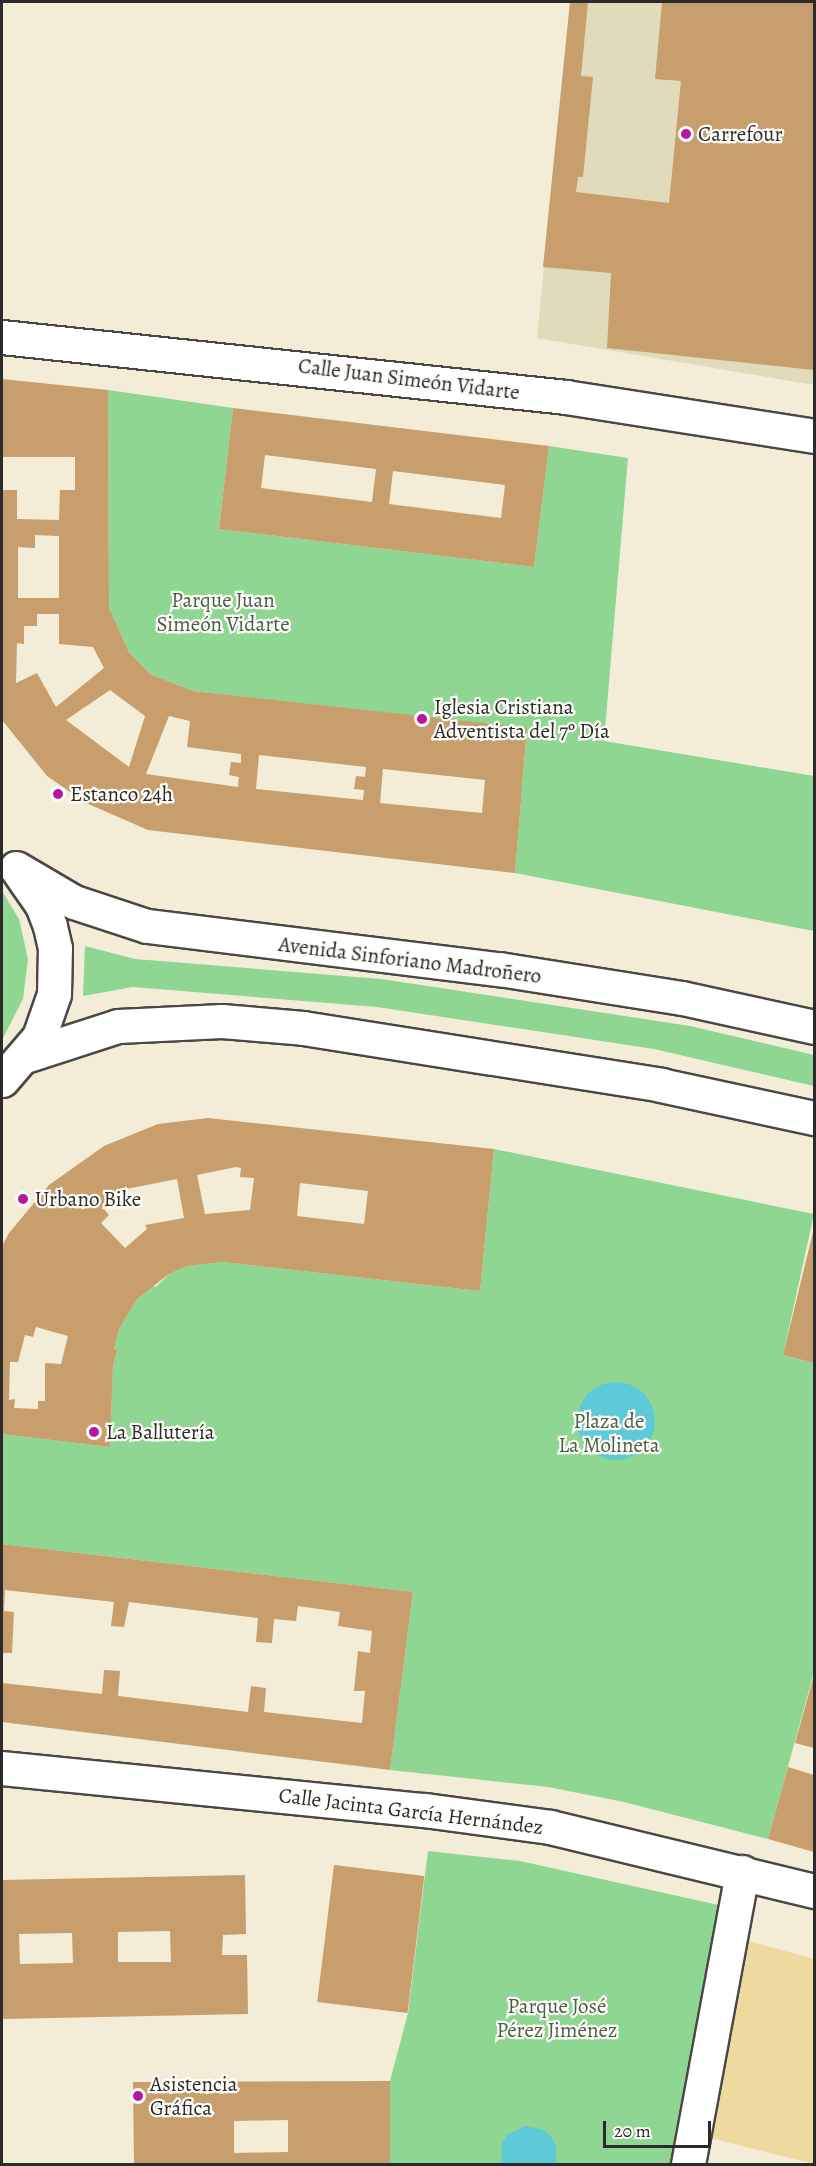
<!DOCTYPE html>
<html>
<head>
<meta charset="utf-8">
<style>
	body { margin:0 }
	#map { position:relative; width:816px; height:2166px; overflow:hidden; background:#f3ecd7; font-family:Alegreya,serif }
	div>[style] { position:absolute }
	.built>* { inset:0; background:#e0dcbb }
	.green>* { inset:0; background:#8ed692 }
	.sand>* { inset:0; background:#eeda9e }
	.water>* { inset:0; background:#5ec9d7 }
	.round { border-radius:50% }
	.building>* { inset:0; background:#c79e6c; transform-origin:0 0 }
	.roads { filter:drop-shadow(2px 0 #494845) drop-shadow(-2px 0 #494845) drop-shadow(0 2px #494845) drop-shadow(0 -2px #494845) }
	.minor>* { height:33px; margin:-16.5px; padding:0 16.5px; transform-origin:16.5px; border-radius:16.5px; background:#fff }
	.secondary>* { height:33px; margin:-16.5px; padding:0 16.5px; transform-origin:16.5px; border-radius:16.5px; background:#fff }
	.dots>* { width:16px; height:16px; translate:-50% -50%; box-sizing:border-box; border:3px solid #fdfcf7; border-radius:50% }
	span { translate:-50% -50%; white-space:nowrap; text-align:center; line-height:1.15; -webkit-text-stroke:4.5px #fdfcf7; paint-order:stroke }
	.poi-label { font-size:21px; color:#2b2b2b }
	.left { translate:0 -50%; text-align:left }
	.street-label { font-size:21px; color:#2b2b2b }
	.park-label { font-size:21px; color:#495e4a }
	.frame { position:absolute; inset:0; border:3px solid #2b2b2b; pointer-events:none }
	.scale { position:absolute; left:603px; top:2121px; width:108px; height:27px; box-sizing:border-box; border:3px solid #2b2b2b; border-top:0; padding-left:8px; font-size:18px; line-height:21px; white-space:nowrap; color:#2b2b2b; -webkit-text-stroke:4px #fdfcf7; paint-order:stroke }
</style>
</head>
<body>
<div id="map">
	<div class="built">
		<div style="clip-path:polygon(570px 2px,814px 2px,814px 385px,537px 338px)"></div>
	</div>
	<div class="green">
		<div style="clip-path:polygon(108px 390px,233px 408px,219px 529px,534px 567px,549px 446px,628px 458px,604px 741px,814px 776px,814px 931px,515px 873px,527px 729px,193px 691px,150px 674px,129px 652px,109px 608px)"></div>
		<div style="clip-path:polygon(2px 891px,19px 919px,28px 959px,23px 999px,2px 1040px)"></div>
		<div style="clip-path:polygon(85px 946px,135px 959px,381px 979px,690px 1026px,814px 1055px,814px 1086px,654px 1049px,377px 1007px,133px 987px,83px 996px)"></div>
		<div style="clip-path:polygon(494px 1149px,814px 1214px,783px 1355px,814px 1363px,814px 1672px,768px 1839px,624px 1802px,548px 1787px,390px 1770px,413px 1592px,2px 1544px,2px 1434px,110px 1447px,113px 1366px,117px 1350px,114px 1349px,119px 1329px,138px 1298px,153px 1285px,156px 1287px,169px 1274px,187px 1266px,223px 1262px,480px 1291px)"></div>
		<div style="clip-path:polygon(428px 1851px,520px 1861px,750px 1912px,699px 2164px,390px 2164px,390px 2081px,408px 2013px)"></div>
	</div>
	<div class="sand">
		<div style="clip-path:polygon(745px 1940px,814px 1959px,814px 2164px,703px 2136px)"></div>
	</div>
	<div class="water">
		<div class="round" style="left:577px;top:1382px;width:78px;height:78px"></div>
		<div style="clip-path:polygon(525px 2126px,544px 2130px,551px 2137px,556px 2146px,556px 2164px,501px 2164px,502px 2143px,507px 2135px)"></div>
	</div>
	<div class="building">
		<div style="clip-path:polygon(570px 2px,588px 2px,581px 76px,593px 77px,583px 177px,578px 177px,576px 192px,669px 203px,681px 81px,655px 79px,662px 2px,814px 2px,814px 370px,607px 348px,611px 273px,543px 267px)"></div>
		<div style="clip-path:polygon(evenodd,2px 379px,108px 390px,109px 608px,129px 652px,150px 674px,193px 691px,527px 728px,515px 873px,148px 830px,86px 803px,47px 776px,2px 720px,2px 490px,17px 490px,17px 519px,59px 520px,60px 490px,75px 490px,75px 457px,2px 457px,2px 379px,35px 535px,59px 536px,59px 598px,18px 598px,18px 547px,35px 548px,35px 535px,2px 379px,37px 614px,59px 614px,59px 644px,93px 647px,104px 668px,56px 707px,37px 673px,16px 683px,17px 643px,24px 644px,24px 626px,37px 626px,37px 614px,2px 379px,110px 690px,145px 716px,129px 767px,66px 720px,110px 690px,2px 379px,169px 716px,190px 721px,187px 747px,241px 754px,241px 763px,231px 762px,229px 775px,239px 777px,238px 787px,146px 774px,169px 716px,2px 379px,259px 755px,366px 767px,365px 777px,356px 776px,354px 789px,364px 790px,363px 800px,256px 789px,259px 755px,2px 379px,383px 769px,485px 780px,482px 813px,380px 803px,383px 769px)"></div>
		<div style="clip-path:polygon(evenodd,233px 408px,549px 446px,534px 567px,219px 529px,233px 408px,265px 455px,376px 469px,372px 502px,261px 488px,265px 455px,233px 408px,393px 471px,505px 485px,501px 518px,389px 504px,393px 471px)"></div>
		<div style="clip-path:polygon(evenodd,208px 1118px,494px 1149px,480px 1291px,223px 1262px,187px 1266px,169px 1274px,138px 1298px,119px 1329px,114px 1349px,117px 1350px,113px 1366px,110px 1447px,2px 1434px,2px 1246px,9px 1233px,49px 1185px,104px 1146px,158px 1124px,208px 1118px,236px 1167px,241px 1168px,240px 1177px,254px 1178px,250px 1210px,205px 1214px,197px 1175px,236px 1167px,208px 1118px,177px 1179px,184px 1218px,145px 1225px,147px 1229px,125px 1248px,101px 1223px,109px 1215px,104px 1209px,126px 1189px,177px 1179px,208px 1118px,300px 1183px,368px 1191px,364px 1224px,297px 1216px,300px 1183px,208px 1118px,36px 1327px,68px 1336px,61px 1364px,45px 1363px,45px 1401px,38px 1401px,38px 1409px,14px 1408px,15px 1399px,9px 1400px,10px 1362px,18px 1362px,25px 1335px,33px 1337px,36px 1327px)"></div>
		<div style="clip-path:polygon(814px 1228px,814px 1363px,783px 1355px)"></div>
		<div style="clip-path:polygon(2px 1544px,413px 1592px,390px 1770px,2px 1722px,2px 1683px,102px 1694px,104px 1670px,120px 1671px,118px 1696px,248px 1712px,251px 1686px,266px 1688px,264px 1712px,362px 1723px,365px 1691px,354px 1691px,358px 1651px,370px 1653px,372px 1631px,338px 1626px,340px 1612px,298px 1606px,296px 1621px,274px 1619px,272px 1643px,256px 1642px,258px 1618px,129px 1602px,124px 1627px,111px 1626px,114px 1602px,5px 1590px,4px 1611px,14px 1612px,12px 1653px,2px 1653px)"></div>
		<div style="clip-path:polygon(814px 1675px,814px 1748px,795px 1743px)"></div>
		<div style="clip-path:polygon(788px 1767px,814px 1775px,814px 1852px,768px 1839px)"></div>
		<div style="left:334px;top:1865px;width:91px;height:138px;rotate:7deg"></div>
		<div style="clip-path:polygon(evenodd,245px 1875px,246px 1934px,223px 1935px,222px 1955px,247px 1955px,248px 2014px,2px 2019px,2px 1880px,245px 1875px,170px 1931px,171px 1962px,118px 1962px,118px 1932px,170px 1931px,245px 1875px,72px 1933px,73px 1963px,20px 1964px,19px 1934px,72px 1933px)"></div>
		<div style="clip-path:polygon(evenodd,390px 2081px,390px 2164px,134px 2164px,133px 2082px,390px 2081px,288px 2120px,288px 2152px,234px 2153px,234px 2121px,288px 2120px)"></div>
	</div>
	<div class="roads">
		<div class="minor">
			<div style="left:2px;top:337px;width:567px;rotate:6.07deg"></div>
			<div style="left:566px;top:397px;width:251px;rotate:8.9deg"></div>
			<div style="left:2px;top:1768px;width:425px;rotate:5.7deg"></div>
			<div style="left:425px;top:1810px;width:126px;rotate:7.7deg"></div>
			<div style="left:550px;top:1827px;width:272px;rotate:13.6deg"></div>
			<div style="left:688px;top:2164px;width:297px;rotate:-79.5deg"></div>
		</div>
		<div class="secondary">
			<div style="left:16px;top:868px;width:67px;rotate:30.4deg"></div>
			<div style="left:74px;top:902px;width:77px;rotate:18.2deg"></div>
			<div style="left:147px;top:926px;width:355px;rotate:7deg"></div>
			<div style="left:499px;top:969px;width:185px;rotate:9deg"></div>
			<div style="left:682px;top:998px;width:135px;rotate:12.4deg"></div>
			<div style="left:25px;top:1056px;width:98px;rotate:-17.9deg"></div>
			<div style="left:118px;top:1026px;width:104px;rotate:-2.8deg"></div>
			<div style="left:222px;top:1021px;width:81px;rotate:4.9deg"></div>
			<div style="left:303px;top:1028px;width:363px;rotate:9deg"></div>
			<div style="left:661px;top:1085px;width:157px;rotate:12.2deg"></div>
			<div style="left:2px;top:1080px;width:57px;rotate:-49.3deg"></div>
			<div style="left:39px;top:1037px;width:46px;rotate:-70.8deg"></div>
			<div style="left:54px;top:994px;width:46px;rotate:-88.8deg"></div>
			<div style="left:55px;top:948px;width:23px;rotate:-103deg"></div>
			<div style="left:50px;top:926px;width:22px;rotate:-111deg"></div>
			<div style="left:42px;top:905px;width:39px;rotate:-125deg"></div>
		</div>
	</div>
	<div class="dots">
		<div style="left:686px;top:134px;background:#b5179e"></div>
		<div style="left:422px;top:719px;background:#b5179e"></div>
		<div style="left:58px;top:794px;background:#b5179e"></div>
		<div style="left:23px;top:1199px;background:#b5179e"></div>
		<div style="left:94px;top:1432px;background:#b5179e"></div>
		<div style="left:138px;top:2096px;background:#b5179e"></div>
	</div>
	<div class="poi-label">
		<span class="left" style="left:698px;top:134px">Carrefour</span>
		<span class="left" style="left:434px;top:719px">Iglesia Cristiana<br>Adventista del 7º Día</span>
		<span class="left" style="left:70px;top:794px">Estanco 24h</span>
		<span class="left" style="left:35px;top:1199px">Urbano Bike</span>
		<span class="left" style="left:106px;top:1432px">La Ballutería</span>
		<span class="left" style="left:150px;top:2096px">Asistencia<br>Gráfica</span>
	</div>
	<div class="street-label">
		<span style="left:409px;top:379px;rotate:7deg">Calle Juan Simeón Vidarte</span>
		<span style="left:410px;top:960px;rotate:7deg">Avenida Sinforiano Madroñero</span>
		<span style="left:411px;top:1811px;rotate:7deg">Calle Jacinta García Hernández</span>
	</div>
	<div class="park-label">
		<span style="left:223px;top:612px">Parque Juan<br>Simeón Vidarte</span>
		<span style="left:609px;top:1433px">Plaza de<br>La Molineta</span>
		<span style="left:557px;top:2018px">Parque José<br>Pérez Jiménez</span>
	</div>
	<div class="frame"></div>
	<div class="scale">20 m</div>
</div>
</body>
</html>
